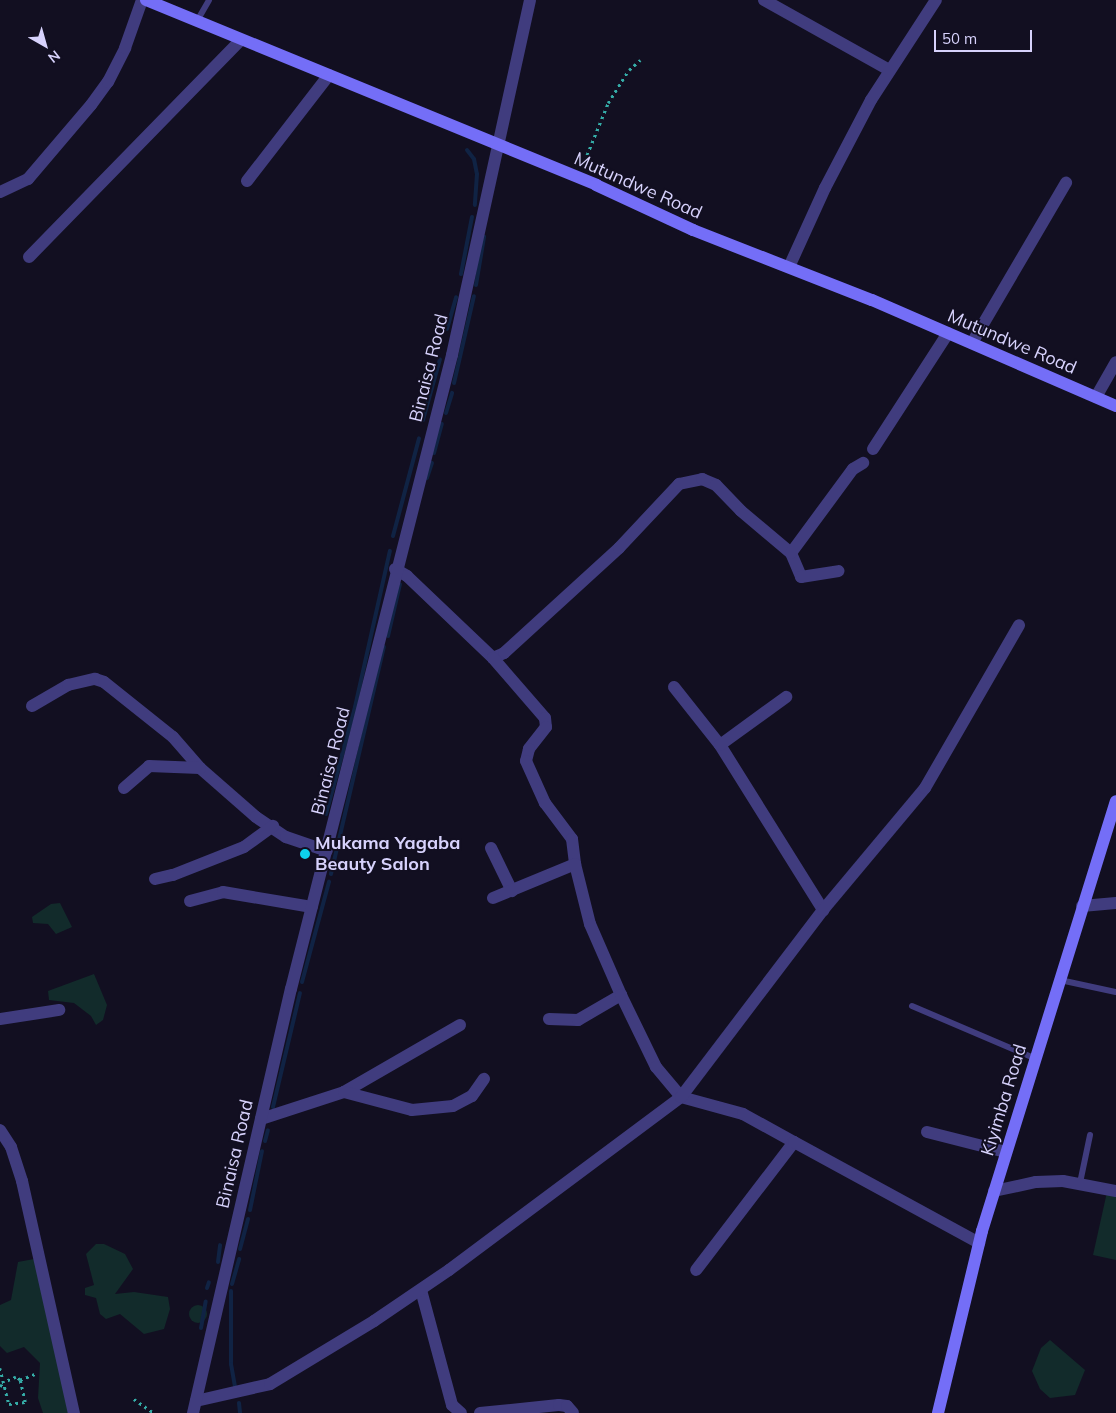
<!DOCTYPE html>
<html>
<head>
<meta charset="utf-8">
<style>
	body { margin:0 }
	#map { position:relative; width:1116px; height:1413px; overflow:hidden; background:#120f21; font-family:Mulish,sans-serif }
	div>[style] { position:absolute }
	.green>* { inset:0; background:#122b2b }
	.round { border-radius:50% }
	.stream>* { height:4px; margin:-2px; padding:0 2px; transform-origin:2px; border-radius:2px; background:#102344 }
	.path>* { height:2.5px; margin-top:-1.25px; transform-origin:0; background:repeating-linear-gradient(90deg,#35ada8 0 2.5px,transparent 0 6.5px) }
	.lane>* { height:6px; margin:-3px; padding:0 3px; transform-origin:3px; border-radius:3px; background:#403c7e }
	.street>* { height:12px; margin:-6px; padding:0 6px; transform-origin:6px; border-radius:6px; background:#403c7e }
	.secondary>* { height:12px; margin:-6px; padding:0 6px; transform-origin:6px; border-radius:6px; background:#746ef7 }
	.dots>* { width:14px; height:14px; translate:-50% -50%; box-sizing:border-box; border:2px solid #120f21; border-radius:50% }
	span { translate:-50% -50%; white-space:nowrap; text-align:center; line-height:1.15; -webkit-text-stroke:4px #120f21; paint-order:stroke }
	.street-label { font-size:18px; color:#d7d2fc }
	.poi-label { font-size:18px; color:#d7d2fc; font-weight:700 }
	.left { translate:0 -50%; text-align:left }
	.north { position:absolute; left:20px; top:20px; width:50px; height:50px; -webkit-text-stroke:4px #120f21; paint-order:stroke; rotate:142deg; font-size:14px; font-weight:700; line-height:20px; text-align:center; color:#d7d2fc }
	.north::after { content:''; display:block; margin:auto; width:18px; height:22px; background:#d7d2fc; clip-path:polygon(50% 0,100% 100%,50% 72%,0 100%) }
	.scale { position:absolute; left:934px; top:30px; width:98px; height:22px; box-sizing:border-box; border:2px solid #d7d2fc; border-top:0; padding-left:6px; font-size:15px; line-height:18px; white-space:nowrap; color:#d7d2fc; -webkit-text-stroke:4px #120f21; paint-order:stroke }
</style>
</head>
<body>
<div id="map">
	<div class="green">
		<div style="clip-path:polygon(60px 903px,72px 927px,56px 934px,48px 924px,33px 923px,32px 917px,51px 904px)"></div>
		<div style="clip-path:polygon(94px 974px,107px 1005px,103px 1020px,96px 1025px,91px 1016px,74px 1003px,49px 1000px,48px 991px)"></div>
		<div style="clip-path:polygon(1107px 1192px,1116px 1194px,1116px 1260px,1093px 1255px)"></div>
		<div style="clip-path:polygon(96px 1244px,104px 1244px,125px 1254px,133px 1269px,115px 1294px,134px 1292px,168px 1297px,170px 1309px,164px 1329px,144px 1334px,120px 1314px,106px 1319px,100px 1314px,96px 1298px,85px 1295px,85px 1288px,94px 1285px,86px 1254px)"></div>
		<div style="clip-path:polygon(34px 1259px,69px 1413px,43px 1413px,38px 1398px,40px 1363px,24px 1347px,7px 1353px,0 1346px,0 1305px,11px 1300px,18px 1262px)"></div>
		<div class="round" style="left:189px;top:1305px;width:18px;height:18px"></div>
		<div style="clip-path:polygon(1050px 1340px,1085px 1370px,1075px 1395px,1050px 1398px,1040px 1389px,1032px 1371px,1041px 1348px)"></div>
	</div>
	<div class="stream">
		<div style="left:467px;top:150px;width:11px;rotate:52deg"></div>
		<div style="left:474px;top:159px;width:15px;rotate:79deg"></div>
		<div style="left:477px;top:174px;width:31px;rotate:94deg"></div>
		<div style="left:461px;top:274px;width:58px;rotate:-79.1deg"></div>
		<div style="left:476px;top:285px;width:49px;rotate:-80.5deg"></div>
		<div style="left:447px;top:329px;width:33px;rotate:-74deg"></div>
		<div style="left:454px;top:383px;width:89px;rotate:-77.1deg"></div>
		<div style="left:446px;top:413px;width:21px;rotate:-73deg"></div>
		<div style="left:423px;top:420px;width:63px;rotate:-74.4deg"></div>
		<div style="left:434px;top:453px;width:30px;rotate:-75deg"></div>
		<div style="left:427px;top:478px;width:16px;rotate:-72deg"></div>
		<div style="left:393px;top:536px;width:101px;rotate:-75.1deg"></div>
		<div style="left:388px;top:636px;width:53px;rotate:-77deg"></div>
		<div style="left:326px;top:814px;width:111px;rotate:-74.8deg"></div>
		<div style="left:355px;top:707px;width:160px;rotate:-77.4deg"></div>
		<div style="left:331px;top:874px;width:233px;rotate:-76.9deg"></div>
		<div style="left:302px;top:982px;width:104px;rotate:-74.9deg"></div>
		<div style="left:273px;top:1107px;width:117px;rotate:-76.7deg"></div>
		<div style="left:265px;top:1141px;width:11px;rotate:-75deg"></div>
		<div style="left:250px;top:1210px;width:60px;rotate:-78.5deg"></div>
		<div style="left:240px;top:1249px;width:31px;rotate:-75deg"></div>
		<div style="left:218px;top:1262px;width:17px;rotate:-83deg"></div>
		<div style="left:232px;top:1284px;width:26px;rotate:-74deg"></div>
		<div style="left:207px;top:1288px;width:6px;rotate:-72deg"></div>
		<div style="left:231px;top:1291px;width:73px;rotate:90deg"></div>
		<div style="left:231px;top:1364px;width:22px;rotate:80deg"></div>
		<div style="left:201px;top:1328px;width:27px;rotate:-80deg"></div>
		<div style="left:239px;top:1403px;width:10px;rotate:84deg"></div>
	</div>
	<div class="path">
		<div style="left:582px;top:167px;width:69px;rotate:-67.9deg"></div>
		<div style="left:608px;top:103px;width:39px;rotate:-58deg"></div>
		<div style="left:629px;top:70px;width:15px;rotate:-42deg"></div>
		<div style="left:0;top:1368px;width:37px;rotate:76deg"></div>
		<div style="left:9px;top:1404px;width:16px;rotate:-7deg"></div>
		<div style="left:25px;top:1402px;width:23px;rotate:-103deg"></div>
		<div style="left:20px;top:1380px;width:5px;rotate:-143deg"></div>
		<div style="left:16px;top:1377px;width:12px;rotate:156deg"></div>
		<div style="left:20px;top:1380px;width:18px;rotate:-22deg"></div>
		<div style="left:0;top:1385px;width:6px;rotate:18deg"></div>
		<div style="left:134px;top:1399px;width:24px;rotate:35deg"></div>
	</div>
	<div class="lane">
		<div style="left:197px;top:21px;width:24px;rotate:-60deg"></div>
		<div style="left:1060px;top:980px;width:57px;rotate:12.1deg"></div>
		<div style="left:912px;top:1006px;width:135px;rotate:23.1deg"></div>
		<div style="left:1080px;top:1183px;width:49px;rotate:-78.2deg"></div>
	</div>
	<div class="street">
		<div style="left:764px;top:0;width:143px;rotate:29.2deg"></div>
		<div style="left:247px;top:181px;width:134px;rotate:-52.3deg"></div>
		<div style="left:0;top:192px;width:31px;rotate:-25deg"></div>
		<div style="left:28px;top:179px;width:97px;rotate:-49.6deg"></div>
		<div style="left:91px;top:105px;width:29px;rotate:-54deg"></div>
		<div style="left:108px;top:82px;width:38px;rotate:-63deg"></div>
		<div style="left:125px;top:48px;width:51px;rotate:-70.5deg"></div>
		<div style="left:29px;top:257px;width:303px;rotate:-45.7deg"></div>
		<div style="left:789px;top:267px;width:87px;rotate:-65.5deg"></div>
		<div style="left:825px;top:188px;width:99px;rotate:-62.4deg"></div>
		<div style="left:871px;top:100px;width:119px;rotate:-57deg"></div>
		<div style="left:972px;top:343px;width:186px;rotate:-59.6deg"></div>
		<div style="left:1096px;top:397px;width:40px;rotate:-60.3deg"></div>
		<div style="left:873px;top:449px;width:138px;rotate:-57.1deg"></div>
		<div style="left:791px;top:553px;width:26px;rotate:67deg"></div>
		<div style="left:801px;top:577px;width:38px;rotate:-9deg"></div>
		<div style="left:395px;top:569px;width:14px;rotate:30deg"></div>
		<div style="left:407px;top:576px;width:119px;rotate:43.6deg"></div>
		<div style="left:493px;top:658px;width:12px;rotate:-24deg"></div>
		<div style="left:504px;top:653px;width:156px;rotate:-42.4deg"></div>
		<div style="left:619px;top:548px;width:88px;rotate:-46.8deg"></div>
		<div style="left:679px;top:484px;width:24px;rotate:-12deg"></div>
		<div style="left:702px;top:479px;width:15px;rotate:23deg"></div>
		<div style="left:716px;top:485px;width:36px;rotate:46deg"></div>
		<div style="left:741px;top:511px;width:65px;rotate:40deg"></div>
		<div style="left:791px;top:553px;width:104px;rotate:-53.6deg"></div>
		<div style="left:853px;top:469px;width:12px;rotate:-31deg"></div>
		<div style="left:493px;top:658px;width:79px;rotate:49.1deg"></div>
		<div style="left:545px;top:718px;width:9px;rotate:84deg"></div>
		<div style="left:546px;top:727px;width:28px;rotate:128deg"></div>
		<div style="left:529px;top:749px;width:12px;rotate:104deg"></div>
		<div style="left:526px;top:761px;width:46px;rotate:65.7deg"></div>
		<div style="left:545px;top:803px;width:45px;rotate:53.1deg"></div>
		<div style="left:572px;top:839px;width:25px;rotate:83deg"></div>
		<div style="left:674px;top:687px;width:74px;rotate:51.6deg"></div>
		<div style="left:720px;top:745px;width:195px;rotate:58deg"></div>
		<div style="left:32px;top:706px;width:42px;rotate:-30.3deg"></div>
		<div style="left:68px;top:685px;width:28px;rotate:-13deg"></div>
		<div style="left:95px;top:679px;width:9px;rotate:18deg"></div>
		<div style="left:104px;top:682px;width:88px;rotate:38.6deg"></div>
		<div style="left:173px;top:737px;width:41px;rotate:48.9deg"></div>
		<div style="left:200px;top:768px;width:74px;rotate:41.2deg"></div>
		<div style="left:256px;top:817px;width:36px;rotate:34deg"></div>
		<div style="left:286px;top:837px;width:43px;rotate:18.9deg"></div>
		<div style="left:720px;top:745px;width:82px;rotate:-36deg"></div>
		<div style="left:124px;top:788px;width:33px;rotate:-41deg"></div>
		<div style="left:149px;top:766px;width:51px;rotate:2.2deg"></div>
		<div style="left:491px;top:848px;width:48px;rotate:64deg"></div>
		<div style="left:155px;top:879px;width:18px;rotate:-13deg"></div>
		<div style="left:173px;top:875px;width:76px;rotate:-21.5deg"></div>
		<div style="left:244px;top:847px;width:36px;rotate:-36deg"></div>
		<div style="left:493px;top:898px;width:89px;rotate:-22.5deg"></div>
		<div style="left:575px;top:864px;width:62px;rotate:76deg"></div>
		<div style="left:590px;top:924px;width:77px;rotate:66.4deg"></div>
		<div style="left:190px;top:901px;width:34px;rotate:-15deg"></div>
		<div style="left:223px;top:892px;width:90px;rotate:9.6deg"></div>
		<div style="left:1082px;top:906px;width:34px;rotate:-5deg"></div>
		<div style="left:0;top:1019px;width:60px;rotate:-8.7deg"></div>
		<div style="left:549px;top:1019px;width:29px;rotate:2deg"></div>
		<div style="left:578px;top:1020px;width:50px;rotate:-30.2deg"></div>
		<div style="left:621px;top:995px;width:80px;rotate:64.1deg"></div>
		<div style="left:656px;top:1067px;width:39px;rotate:50deg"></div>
		<div style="left:681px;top:1097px;width:64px;rotate:15.3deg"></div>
		<div style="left:743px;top:1114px;width:58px;rotate:28.8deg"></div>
		<div style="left:794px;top:1142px;width:161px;rotate:127.4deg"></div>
		<div style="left:344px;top:1092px;width:134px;rotate:-30deg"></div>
		<div style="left:261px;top:1119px;width:87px;rotate:-18deg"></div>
		<div style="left:344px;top:1092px;width:70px;rotate:14.8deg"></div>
		<div style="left:412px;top:1110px;width:41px;rotate:-5.6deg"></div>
		<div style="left:453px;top:1106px;width:21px;rotate:-28deg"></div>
		<div style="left:472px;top:1096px;width:21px;rotate:-55deg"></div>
		<div style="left:0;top:1130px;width:20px;rotate:57deg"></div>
		<div style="left:11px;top:1147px;width:36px;rotate:72deg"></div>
		<div style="left:22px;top:1181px;width:238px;rotate:77.4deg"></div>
		<div style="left:927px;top:1132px;width:81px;rotate:14.2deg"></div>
		<div style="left:794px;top:1142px;width:211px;rotate:28.6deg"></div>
		<div style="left:994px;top:1191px;width:43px;rotate:-12.1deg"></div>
		<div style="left:1036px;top:1182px;width:27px;rotate:-2deg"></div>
		<div style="left:1063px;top:1181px;width:54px;rotate:10.7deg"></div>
		<div style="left:421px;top:1290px;width:119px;rotate:74.9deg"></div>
		<div style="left:452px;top:1405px;width:12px;rotate:42deg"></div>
		<div style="left:196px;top:1401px;width:76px;rotate:-12.9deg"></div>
		<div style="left:270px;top:1384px;width:122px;rotate:-31.2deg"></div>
		<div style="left:374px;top:1321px;width:91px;rotate:-34.2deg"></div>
		<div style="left:449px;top:1270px;width:289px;rotate:-36.7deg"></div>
		<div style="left:681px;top:1097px;width:235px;rotate:-52.8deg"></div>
		<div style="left:823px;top:910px;width:159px;rotate:-50.1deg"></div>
		<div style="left:925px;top:788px;width:188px;rotate:-60deg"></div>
		<div style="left:193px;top:1413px;width:435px;rotate:-77deg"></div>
		<div style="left:291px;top:989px;width:654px;rotate:-75.75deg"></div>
		<div style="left:452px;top:355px;width:363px;rotate:-77.6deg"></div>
		<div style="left:480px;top:1413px;width:79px;rotate:-5.8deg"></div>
		<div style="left:559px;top:1405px;width:8px;rotate:7deg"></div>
		<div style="left:567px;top:1406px;width:9px;rotate:49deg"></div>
	</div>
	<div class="secondary">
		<div style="left:146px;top:0;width:487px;rotate:22.3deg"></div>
		<div style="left:596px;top:185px;width:107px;rotate:24.9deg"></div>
		<div style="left:693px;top:230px;width:192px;rotate:21.4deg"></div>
		<div style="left:872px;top:300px;width:266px;rotate:23.5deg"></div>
		<div style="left:938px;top:1413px;width:187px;rotate:-76.4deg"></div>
		<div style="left:982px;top:1231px;width:450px;rotate:-72.7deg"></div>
	</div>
	<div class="dots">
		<div style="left:305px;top:854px;background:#0dd2ed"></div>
	</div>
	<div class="street-label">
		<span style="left:638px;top:186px;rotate:24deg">Mutundwe Road</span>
		<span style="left:1012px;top:342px;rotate:23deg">Mutundwe Road</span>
		<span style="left:429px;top:368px;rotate:-76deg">Binaisa Road</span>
		<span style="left:331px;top:761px;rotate:-76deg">Binaisa Road</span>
		<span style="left:1004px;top:1100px;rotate:-73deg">Kiyimba Road</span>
		<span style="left:235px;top:1154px;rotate:-77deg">Binaisa Road</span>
	</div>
	<div class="poi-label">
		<span class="left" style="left:315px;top:854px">Mukama Yagaba<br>Beauty Salon</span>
	</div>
	<div class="north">N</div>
	<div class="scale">50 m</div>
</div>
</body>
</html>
